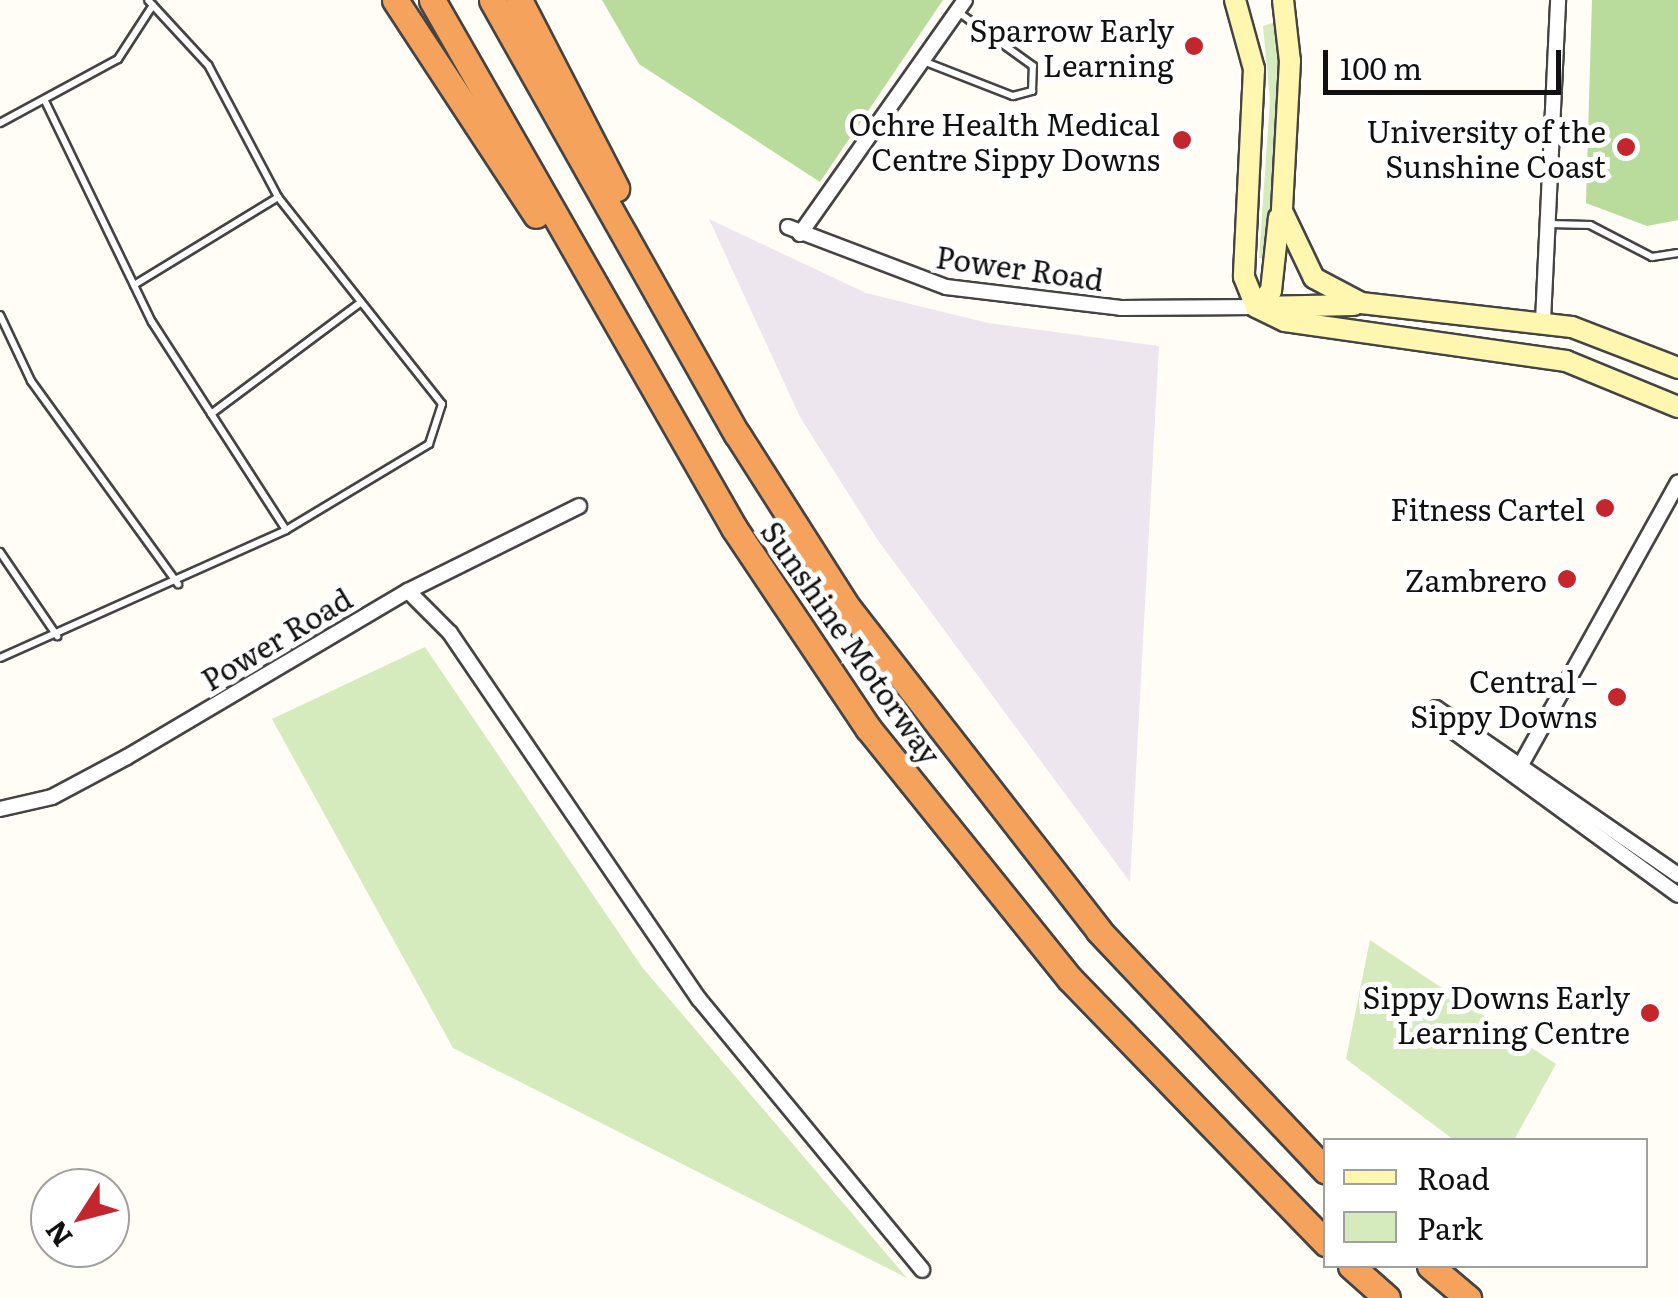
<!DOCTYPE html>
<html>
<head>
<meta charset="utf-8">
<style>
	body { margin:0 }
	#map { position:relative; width:1678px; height:1298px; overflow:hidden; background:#fffdf5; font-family:Literata,serif }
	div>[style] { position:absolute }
	.industrial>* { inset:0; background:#eee6ef }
	.green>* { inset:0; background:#d5ebbd }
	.forest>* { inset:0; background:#b9dc9c }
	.roads { filter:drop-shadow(2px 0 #444) drop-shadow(-2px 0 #444) drop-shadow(0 2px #444) drop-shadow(0 -2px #444) }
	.lane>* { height:6px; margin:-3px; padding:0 3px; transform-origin:3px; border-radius:3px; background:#fff }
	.street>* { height:14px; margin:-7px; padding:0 7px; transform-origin:7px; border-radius:7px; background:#fff }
	.secondary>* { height:20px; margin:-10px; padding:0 10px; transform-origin:10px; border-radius:10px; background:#fff6b0 }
	.highway>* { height:25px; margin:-12.5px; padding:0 12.5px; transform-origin:12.5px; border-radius:12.5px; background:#f5a25d }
	.dots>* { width:28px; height:28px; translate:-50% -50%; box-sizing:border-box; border:5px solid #fff; border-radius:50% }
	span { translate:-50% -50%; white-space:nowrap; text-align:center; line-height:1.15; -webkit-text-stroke:10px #fff; paint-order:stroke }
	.poi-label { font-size:30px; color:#111 }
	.right { translate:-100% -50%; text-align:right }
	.street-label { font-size:30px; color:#111 }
	.legend { position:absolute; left:1323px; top:1138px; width:325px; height:130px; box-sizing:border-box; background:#fff; border:2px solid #a0a0a0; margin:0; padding:12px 18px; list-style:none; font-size:30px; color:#111 }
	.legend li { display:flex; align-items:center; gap:20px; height:50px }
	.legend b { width:50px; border:2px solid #a0a0a0 }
	.north { position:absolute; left:30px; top:1168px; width:100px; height:100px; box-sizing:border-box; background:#fff; border:2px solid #a0a0a0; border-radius:50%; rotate:234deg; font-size:28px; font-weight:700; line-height:40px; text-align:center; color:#111 }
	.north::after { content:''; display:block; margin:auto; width:35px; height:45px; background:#c4262e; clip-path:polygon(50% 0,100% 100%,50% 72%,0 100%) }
	.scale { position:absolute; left:1323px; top:50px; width:238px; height:45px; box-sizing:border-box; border:5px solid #111; border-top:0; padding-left:12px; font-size:30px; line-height:35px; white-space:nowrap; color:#111; -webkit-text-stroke:8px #fff; paint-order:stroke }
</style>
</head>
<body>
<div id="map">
	<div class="industrial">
		<div style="clip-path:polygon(709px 219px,866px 293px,988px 323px,1159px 346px,1130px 882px,877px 539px,800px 417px)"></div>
	</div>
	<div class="green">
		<div style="clip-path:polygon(1275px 22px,1281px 85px,1268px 258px,1259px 258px,1270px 100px,1263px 26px)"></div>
		<div style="clip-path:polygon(425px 647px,642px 967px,907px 1278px,453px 1048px,272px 719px)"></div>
		<div style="clip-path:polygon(1370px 940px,1556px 1064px,1514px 1140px,1454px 1140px,1346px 1059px)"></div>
	</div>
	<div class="forest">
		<div style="clip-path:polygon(602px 0,943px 0,820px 182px,639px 64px)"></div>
		<div style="clip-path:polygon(1592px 0,1678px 0,1678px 220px,1647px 226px,1586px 203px)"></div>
	</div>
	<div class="roads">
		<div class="lane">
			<div style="left:923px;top:61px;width:97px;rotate:21.3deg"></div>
			<div style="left:1013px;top:96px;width:20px;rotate:-15deg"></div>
			<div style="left:1032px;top:91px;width:25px;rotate:-88deg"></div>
			<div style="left:1033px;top:66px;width:92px;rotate:-144.2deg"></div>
			<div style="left:45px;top:101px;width:246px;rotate:64.2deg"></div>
			<div style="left:152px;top:322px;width:247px;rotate:57.2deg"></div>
			<div style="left:0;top:123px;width:134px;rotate:-28.5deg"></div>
			<div style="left:118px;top:59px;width:64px;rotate:-57.1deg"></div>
			<div style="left:1549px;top:224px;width:41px;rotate:1.4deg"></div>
			<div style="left:1590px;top:225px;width:70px;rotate:27.3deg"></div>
			<div style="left:1652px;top:257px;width:26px;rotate:-9deg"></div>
			<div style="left:134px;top:285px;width:169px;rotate:-31.4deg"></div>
			<div style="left:0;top:315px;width:73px;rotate:64.8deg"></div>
			<div style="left:31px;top:381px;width:251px;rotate:54.1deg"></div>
			<div style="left:211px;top:414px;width:187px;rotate:-36.7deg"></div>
			<div style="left:0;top:552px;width:102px;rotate:55.8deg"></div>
			<div style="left:0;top:658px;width:313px;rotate:-24.1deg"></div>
			<div style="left:286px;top:530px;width:167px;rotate:-31deg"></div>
			<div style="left:429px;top:444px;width:42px;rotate:-72deg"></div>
			<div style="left:442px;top:404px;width:264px;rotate:-128.4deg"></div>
			<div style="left:278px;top:197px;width:149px;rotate:-117.9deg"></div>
			<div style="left:208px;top:65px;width:88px;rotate:-132.7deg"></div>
		</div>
		<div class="street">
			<div style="left:788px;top:227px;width:169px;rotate:20.8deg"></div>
			<div style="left:946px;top:287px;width:176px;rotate:6.8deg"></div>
			<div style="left:1121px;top:308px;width:135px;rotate:-0.4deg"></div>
			<div style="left:800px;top:234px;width:286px;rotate:-54.8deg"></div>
			<div style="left:1543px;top:321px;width:321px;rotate:-87.3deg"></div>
			<div style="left:408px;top:591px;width:59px;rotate:45deg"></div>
			<div style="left:450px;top:633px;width:443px;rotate:55.8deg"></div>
			<div style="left:699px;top:999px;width:351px;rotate:50.5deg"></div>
			<div style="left:1518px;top:770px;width:329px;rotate:-60.9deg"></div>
			<div style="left:0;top:809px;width:53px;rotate:-13deg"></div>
			<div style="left:52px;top:797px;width:85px;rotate:-28.1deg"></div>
			<div style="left:127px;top:757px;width:326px;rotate:-30.6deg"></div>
			<div style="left:408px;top:591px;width:191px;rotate:-26.4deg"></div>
			<div style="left:1678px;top:875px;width:294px;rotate:-145.4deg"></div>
			<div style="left:1436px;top:708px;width:15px;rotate:70deg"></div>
			<div style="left:1441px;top:722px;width:293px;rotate:36.1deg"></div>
		</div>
		<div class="secondary">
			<div style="left:1235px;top:0;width:72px;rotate:74.6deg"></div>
			<div style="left:1254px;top:69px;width:208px;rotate:92.8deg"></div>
			<div style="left:1244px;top:277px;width:32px;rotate:68deg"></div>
			<div style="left:1256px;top:307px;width:32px;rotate:26deg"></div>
			<div style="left:1285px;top:321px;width:284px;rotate:8.1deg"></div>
			<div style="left:1566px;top:361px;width:121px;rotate:22.3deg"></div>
			<div style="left:1283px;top:0;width:61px;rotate:83.5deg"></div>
			<div style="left:1290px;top:61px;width:150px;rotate:93.1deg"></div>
			<div style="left:1282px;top:211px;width:74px;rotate:64.5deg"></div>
			<div style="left:1314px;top:278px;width:53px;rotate:28deg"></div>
			<div style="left:1361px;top:303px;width:212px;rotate:6.5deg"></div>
			<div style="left:1572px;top:327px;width:114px;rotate:21.1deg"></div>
			<div style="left:1256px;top:307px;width:22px;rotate:-47deg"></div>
			<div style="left:1271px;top:291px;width:74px;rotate:-83.8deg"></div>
			<div style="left:1258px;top:307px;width:96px;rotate:-1.2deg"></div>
		</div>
		<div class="highway">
			<div style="left:395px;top:0;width:257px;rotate:56.7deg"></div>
			<div style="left:432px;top:0;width:608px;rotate:60.23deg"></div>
			<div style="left:734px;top:528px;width:241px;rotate:56.2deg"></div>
			<div style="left:868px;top:728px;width:322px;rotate:51.2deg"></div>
			<div style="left:1070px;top:979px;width:368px;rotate:45.9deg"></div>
			<div style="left:492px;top:0;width:498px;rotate:60.6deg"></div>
			<div style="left:737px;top:434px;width:206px;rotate:57.5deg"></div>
			<div style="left:848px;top:608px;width:409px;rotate:52.1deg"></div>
			<div style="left:1099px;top:931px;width:330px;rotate:46.6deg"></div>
			<div style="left:519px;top:0;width:212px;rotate:62.7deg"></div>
			<div style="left:1351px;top:1266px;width:48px;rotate:41.6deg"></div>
			<div style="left:1430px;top:1266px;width:50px;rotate:40.1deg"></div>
		</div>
	</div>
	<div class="dots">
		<div style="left:1194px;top:46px;background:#c4262e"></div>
		<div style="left:1182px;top:140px;background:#c4262e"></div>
		<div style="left:1626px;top:147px;background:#c4262e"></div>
		<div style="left:1605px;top:508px;background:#c4262e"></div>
		<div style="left:1567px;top:579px;background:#c4262e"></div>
		<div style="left:1617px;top:697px;background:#c4262e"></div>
		<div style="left:1650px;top:1013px;background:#c4262e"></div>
	</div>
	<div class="poi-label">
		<span class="right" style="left:1174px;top:46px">Sparrow Early<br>Learning</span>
		<span class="right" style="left:1160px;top:140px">Ochre Health Medical<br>Centre Sippy Downs</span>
		<span class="right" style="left:1606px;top:147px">University of the<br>Sunshine Coast</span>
		<span class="right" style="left:1585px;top:508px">Fitness Cartel</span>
		<span class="right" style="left:1547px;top:579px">Zambrero</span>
		<span class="right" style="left:1597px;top:697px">Central –<br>Sippy Downs</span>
		<span class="right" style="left:1630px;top:1013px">Sippy Downs Early<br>Learning Centre</span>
	</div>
	<div class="street-label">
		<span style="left:1020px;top:267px;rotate:8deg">Power Road</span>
		<span style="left:276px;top:638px;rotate:-31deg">Power Road</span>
		<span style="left:852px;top:642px;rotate:55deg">Sunshine Motorway</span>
	</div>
	<ul class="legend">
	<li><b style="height:12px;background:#fff6b0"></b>Road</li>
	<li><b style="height:28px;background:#d5ebbd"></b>Park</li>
	</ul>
	<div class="north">N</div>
	<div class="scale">100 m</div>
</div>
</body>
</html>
